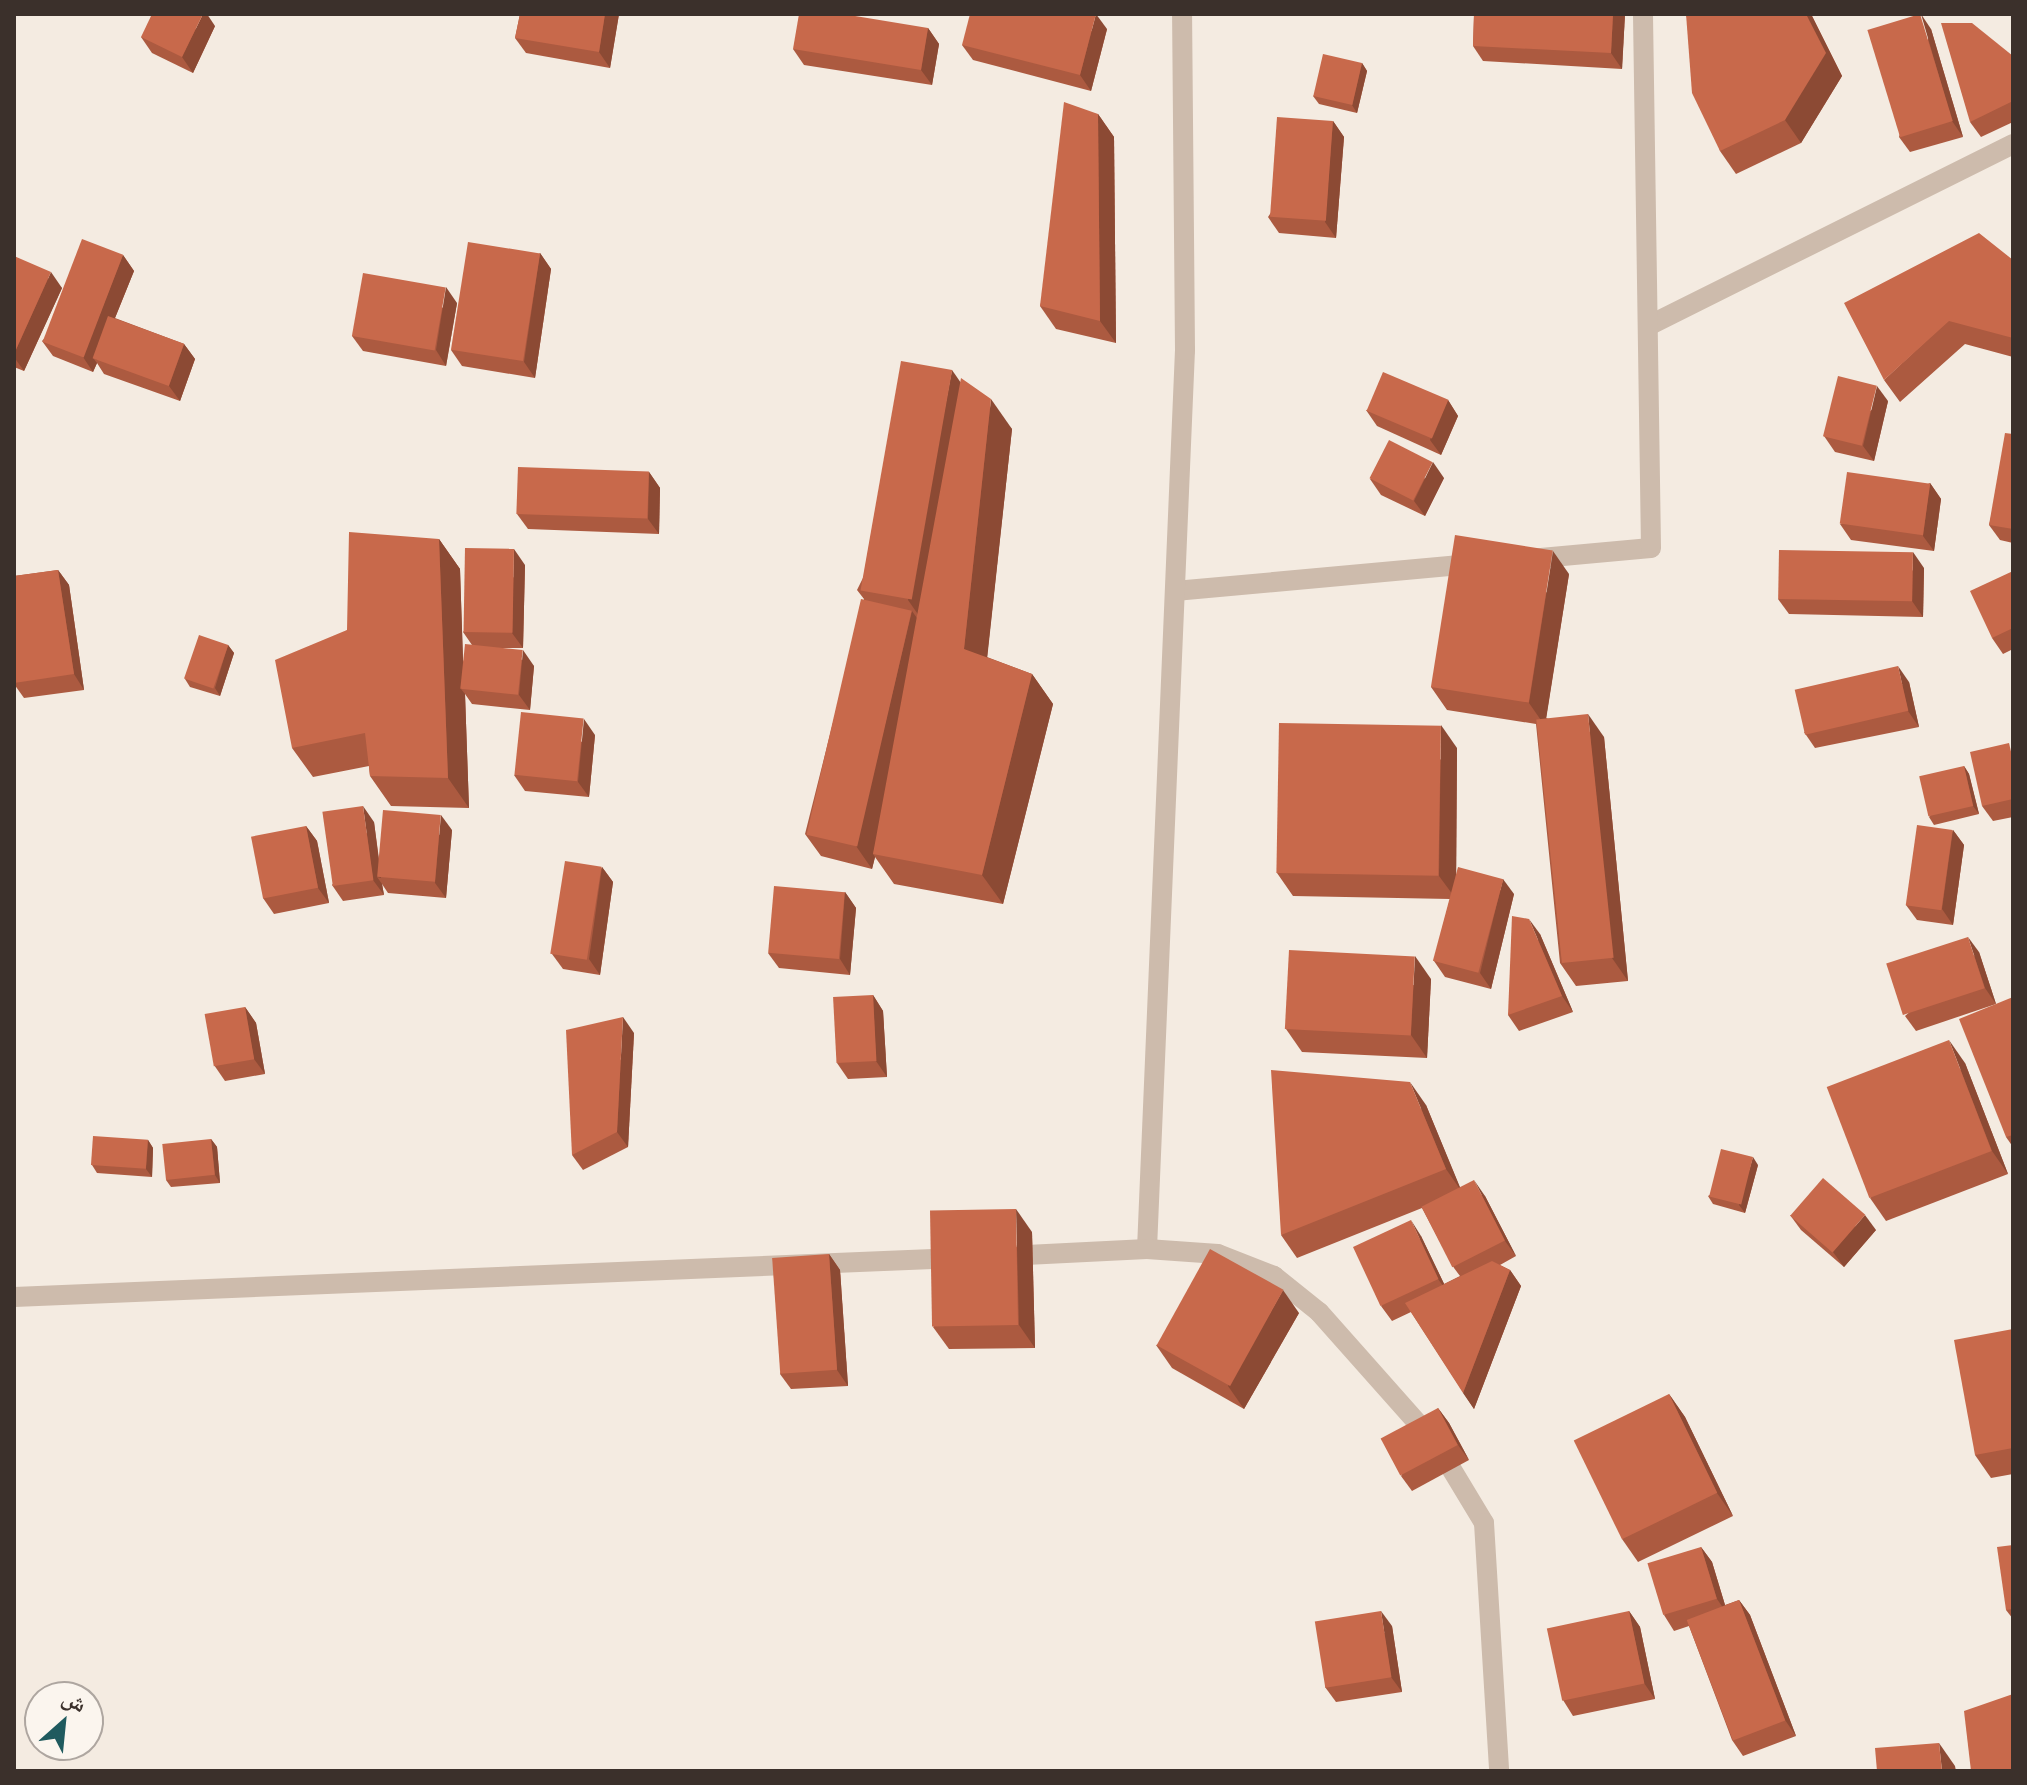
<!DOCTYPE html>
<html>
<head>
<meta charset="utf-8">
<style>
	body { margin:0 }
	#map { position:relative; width:2027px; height:1785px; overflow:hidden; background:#f4ebe1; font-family:"DM Sans","Noto Naskh Arabic",sans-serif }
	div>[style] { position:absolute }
	.street>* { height:20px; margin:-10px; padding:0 10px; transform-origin:10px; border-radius:10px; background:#cdbbac }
	.wall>* { inset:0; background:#ac5a40 }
	.shaded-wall>* { inset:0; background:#8c4a34 }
	.building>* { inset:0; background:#c8694b; transform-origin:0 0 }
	span { translate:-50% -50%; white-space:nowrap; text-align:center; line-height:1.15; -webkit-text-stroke:8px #fbf5ee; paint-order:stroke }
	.frame { position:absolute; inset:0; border:16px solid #3b302b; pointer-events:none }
	.north { position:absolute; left:24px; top:1681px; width:80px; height:80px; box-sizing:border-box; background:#fbf5ee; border:2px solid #aea6a0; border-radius:50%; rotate:27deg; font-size:22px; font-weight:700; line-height:32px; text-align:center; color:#3b302b }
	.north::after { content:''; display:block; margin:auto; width:28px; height:36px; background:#1f5a5e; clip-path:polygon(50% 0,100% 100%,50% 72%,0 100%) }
</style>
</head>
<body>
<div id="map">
	<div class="street">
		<div style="left:1648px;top:326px;width:408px;rotate:-26.5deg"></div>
		<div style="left:1530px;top:559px;width:121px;rotate:-5.2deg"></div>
		<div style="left:1651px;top:548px;width:534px;rotate:-90.86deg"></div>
		<div style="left:1175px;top:591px;width:300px;rotate:-5.2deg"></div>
		<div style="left:1147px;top:1249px;width:900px;rotate:-87.58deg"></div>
		<div style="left:1185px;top:350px;width:336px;rotate:-90.5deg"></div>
		<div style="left:1005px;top:1256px;width:142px;rotate:-2.8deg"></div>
		<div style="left:1147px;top:1249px;width:71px;rotate:4deg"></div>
		<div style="left:1218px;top:1254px;width:60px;rotate:21.4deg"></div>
		<div style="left:1274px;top:1276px;width:58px;rotate:38.7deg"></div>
		<div style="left:1319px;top:1312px;width:178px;rotate:48.4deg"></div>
		<div style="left:1437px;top:1445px;width:91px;rotate:58.9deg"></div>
		<div style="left:1484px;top:1523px;width:248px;rotate:86.5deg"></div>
		<div style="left:14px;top:1297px;width:944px;rotate:-2.37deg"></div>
	</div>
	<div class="wall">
		<div style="clip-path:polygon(520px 14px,619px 14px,610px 68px,526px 53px,515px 38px)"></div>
		<div style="clip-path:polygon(1474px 14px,1625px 14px,1622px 69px,1483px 61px,1473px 46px)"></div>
		<div style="clip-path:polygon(1686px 14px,1811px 14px,1842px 76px,1801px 143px,1736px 174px,1720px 151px)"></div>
		<div style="clip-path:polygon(215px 26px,193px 73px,152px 53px,141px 37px)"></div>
		<div style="clip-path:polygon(928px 28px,939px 44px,932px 85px,804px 65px,793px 49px)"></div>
		<div style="clip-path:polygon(1107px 29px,1091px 91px,973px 60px,962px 45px)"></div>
		<div style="clip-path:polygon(1931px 29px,1963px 137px,1910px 152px,1899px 137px)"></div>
		<div style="clip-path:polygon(2013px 56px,2013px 122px,1981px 137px,1970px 122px)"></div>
		<div style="clip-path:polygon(1362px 63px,1367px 71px,1357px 113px,1319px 104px,1313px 96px)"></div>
		<div style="clip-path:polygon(1098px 114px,1114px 137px,1116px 343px,1056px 329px,1040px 306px)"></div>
		<div style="clip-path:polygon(1333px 121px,1344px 137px,1336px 238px,1279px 233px,1268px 217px)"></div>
		<div style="clip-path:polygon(540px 253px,551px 269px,535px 378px,462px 366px,451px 350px)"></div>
		<div style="clip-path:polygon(123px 255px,134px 271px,115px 318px,184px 344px,195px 359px,180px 401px,104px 374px,97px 363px,93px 372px,53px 356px,42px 341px)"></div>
		<div style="clip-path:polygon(14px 256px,62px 288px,24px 371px,14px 367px)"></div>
		<div style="clip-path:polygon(2013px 260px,2013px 357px,1965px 344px,1900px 402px,1884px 380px)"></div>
		<div style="clip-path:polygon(457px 303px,446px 366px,363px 351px,352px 336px)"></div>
		<div style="clip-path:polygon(960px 382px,1012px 429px,987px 657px,1032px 674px,1053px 704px,1003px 904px,894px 884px,875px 857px,872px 869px,821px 856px,805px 834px,864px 599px,857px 590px)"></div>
		<div style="clip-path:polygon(1448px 400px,1458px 416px,1441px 455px,1377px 426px,1366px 410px)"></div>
		<div style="clip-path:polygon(1888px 401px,1874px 461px,1835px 452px,1824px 436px)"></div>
		<div style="clip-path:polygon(2013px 434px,2013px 543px,2000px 540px,1989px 525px)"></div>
		<div style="clip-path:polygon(649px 472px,660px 488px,659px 534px,528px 529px,517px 514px)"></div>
		<div style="clip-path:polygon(1444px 478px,1425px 516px,1381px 495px,1370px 479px)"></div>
		<div style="clip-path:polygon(1930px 483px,1941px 499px,1934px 551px,1851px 540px,1840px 524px)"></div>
		<div style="clip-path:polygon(439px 539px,460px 569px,463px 662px,472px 645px,463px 632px,525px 565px,523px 648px,499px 648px,534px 666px,530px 710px,472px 704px,465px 694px,469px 808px,391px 806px,370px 776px,369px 766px,313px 777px,292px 748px,347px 630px)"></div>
		<div style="clip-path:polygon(1924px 568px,1923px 617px,1789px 614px,1778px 599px)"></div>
		<div style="clip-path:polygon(58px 570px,69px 585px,84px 690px,24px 698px,14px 684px,14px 576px)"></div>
		<div style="clip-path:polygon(2013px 571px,2013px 649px,2003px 654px,1992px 638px)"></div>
		<div style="clip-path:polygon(1569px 574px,1546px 718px,1604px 737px,1628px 981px,1576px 986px,1560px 963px,1536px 724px,1447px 710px,1431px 687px)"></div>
		<div style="clip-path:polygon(228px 645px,234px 653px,220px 696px,190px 687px,185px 679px)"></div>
		<div style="clip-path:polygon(1909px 682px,1919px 727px,1815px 748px,1804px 732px)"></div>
		<div style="clip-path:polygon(595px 735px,589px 797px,525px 791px,514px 775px)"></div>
		<div style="clip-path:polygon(1457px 748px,1456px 877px,1514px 894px,1491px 989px,1445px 977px,1434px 961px,1450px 899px,1293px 896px,1277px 873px)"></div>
		<div style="clip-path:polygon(2013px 748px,2013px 817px,1993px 821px,1982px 806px)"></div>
		<div style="clip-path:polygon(1964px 766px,1969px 774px,1979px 814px,1934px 825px,1929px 817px)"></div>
		<div style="clip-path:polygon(374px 822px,379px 859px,452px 830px,446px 898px,388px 893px,382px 884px,384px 895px,343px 901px,332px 885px)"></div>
		<div style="clip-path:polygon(306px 826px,317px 841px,329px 903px,274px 914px,263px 898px)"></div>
		<div style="clip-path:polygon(1953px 830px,1964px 845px,1953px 925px,1917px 920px,1906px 905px)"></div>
		<div style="clip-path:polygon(602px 867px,613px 882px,600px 975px,563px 969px,552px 954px)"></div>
		<div style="clip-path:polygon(845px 892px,856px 908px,850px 975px,779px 968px,768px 953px)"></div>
		<div style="clip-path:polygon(1540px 934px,1573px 1012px,1519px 1031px,1508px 1015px)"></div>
		<div style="clip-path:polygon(1979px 952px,1996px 1004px,1916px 1031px,1905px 1016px)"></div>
		<div style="clip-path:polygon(1431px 979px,1427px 1058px,1302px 1052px,1286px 1029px)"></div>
		<div style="clip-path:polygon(873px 995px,883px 1011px,887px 1077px,848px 1079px,837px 1063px)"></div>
		<div style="clip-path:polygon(2013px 997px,2013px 1147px,2006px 1137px)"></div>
		<div style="clip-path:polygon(245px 1007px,256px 1023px,265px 1074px,225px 1081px,214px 1065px)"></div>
		<div style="clip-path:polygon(634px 1033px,628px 1147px,583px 1170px,572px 1155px)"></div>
		<div style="clip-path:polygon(1965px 1063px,2008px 1174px,1886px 1221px,1870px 1198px)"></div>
		<div style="clip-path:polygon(1426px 1105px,1460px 1188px,1485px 1196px,1516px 1256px,1500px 1265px,1510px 1270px,1521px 1286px,1474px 1409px,1411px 1312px,1392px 1321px,1381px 1306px,1421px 1236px,1444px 1284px,1460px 1276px,1454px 1268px,1422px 1208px,1297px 1258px,1281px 1235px)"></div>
		<div style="clip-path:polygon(211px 1139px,217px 1147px,220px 1183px,171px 1187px,166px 1180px)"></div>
		<div style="clip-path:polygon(148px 1140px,153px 1148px,152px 1177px,97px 1173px,92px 1165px)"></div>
		<div style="clip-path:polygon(1758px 1165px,1745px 1213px,1713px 1204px,1708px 1196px)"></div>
		<div style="clip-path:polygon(1790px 1215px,1876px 1230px,1844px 1267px,1801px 1230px)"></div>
		<div style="clip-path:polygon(1032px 1232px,1035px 1348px,949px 1349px,933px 1327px)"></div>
		<div style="clip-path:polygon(829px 1254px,840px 1270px,848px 1386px,791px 1389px,780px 1374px)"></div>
		<div style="clip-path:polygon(1299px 1313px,1244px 1409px,1172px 1368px,1156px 1345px)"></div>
		<div style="clip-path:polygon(2013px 1329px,2013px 1474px,1991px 1478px,1975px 1455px)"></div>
		<div style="clip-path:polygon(1669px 1394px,1685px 1417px,1733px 1516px,1638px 1562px,1622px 1539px)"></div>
		<div style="clip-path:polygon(1438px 1408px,1449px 1423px,1469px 1460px,1412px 1491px,1401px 1476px)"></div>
		<div style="clip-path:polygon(2013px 1545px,2013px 1619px,2006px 1610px)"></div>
		<div style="clip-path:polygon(1701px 1547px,1712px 1562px,1725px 1605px,1739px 1600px,1750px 1615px,1796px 1736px,1743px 1756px,1732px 1740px,1689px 1626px,1674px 1631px,1664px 1615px)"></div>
		<div style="clip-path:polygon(1629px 1611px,1640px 1627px,1655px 1699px,1573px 1716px,1563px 1700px)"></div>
		<div style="clip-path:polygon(1392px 1626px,1402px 1692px,1336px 1702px,1325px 1687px)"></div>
	</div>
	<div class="shaded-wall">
		<div style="clip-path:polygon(203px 14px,207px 14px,215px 26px,193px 73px,182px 57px)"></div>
		<div style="clip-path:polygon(605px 14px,619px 14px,610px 68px,599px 52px)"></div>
		<div style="clip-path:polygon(1096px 14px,1107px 29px,1091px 91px,1080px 75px)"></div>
		<div style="clip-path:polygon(1613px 14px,1625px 14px,1622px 69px,1611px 53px)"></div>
		<div style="clip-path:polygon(1806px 14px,1811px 14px,1842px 76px,1801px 143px,1785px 120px)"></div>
		<div style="clip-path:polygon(1921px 14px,1931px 29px,1963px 137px,1952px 121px)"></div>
		<div style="clip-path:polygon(928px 28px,939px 44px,932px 85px,921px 70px)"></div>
		<div style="clip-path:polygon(1362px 63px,1367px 71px,1357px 113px,1352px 105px)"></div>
		<div style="clip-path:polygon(1098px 114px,1114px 137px,1116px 343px,1100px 321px)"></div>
		<div style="clip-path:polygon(1333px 121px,1344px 137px,1336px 238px,1325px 222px)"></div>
		<div style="clip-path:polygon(540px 253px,551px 269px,535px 378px,524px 362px)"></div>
		<div style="clip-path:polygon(123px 255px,134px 271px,98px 360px,93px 358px,97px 363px,93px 372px,83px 357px)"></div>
		<div style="clip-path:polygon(51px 272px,62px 288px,24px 371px,14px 357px,14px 354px)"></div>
		<div style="clip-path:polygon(446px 287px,457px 303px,446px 366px,436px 350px)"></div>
		<div style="clip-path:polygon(184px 344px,195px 359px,180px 401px,169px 386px)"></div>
		<div style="clip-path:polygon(952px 370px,968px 393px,924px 623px,908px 600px)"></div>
		<div style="clip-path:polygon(1877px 386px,1888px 401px,1874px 461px,1863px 446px)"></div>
		<div style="clip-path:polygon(991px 399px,1012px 429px,985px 678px,964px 649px)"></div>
		<div style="clip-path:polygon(1448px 400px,1458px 416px,1441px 455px,1430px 440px)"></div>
		<div style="clip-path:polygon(1433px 462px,1444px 478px,1425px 516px,1414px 501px)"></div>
		<div style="clip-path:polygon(649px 472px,660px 488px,659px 534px,648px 519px)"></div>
		<div style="clip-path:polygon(1930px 483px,1941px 499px,1934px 551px,1923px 536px)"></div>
		<div style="clip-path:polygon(439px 539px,460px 569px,464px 689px,461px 689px,465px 694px,469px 808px,448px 778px)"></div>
		<div style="clip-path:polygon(514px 549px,525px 565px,523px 648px,512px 633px)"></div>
		<div style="clip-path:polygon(1553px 551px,1569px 574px,1545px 726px,1529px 703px)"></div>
		<div style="clip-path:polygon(1913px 552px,1924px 568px,1923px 617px,1912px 601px)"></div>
		<div style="clip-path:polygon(58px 570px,69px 585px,84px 690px,74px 674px)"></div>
		<div style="clip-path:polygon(912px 611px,928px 634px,873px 854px,875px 857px,872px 869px,856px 846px)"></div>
		<div style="clip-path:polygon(228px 645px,234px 653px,220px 696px,215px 688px)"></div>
		<div style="clip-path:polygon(523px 650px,534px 666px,530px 710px,519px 695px)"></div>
		<div style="clip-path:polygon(1898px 666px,1909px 682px,1919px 727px,1908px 711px)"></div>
		<div style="clip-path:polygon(1032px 674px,1053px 704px,1003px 904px,982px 875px)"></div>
		<div style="clip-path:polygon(1588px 714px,1604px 737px,1628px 981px,1612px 958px)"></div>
		<div style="clip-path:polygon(584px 719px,595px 735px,589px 797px,578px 782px)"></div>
		<div style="clip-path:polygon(1441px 725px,1457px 748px,1456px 899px,1439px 876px)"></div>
		<div style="clip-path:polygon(1964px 766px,1969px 774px,1979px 814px,1973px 806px)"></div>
		<div style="clip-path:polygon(363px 806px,374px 822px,381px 878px,377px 877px,382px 884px,384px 895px,373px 880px)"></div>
		<div style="clip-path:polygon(441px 815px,452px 830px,446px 898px,435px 883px)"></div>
		<div style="clip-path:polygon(306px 826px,317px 841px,329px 903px,318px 888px)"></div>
		<div style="clip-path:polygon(1953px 830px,1964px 845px,1953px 925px,1942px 909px)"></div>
		<div style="clip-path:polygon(602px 867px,613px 882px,600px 975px,589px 959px)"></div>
		<div style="clip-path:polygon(1503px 879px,1514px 894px,1491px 989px,1480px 973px)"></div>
		<div style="clip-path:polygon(845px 892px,856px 908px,850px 975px,840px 959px)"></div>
		<div style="clip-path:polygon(1529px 919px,1540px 934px,1573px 1012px,1562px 996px)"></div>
		<div style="clip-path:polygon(1968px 937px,1979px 952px,1996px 1004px,1985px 988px)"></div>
		<div style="clip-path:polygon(1415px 956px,1431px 979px,1427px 1058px,1411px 1035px)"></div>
		<div style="clip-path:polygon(873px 995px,883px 1011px,887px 1077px,876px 1061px)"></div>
		<div style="clip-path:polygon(245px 1007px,256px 1023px,265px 1074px,254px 1059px)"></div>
		<div style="clip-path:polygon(623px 1017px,634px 1033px,628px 1147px,617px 1132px)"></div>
		<div style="clip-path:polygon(1949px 1040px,1965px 1063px,2008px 1174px,1992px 1151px)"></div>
		<div style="clip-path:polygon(1410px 1082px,1426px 1105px,1462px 1192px,1446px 1169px)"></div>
		<div style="clip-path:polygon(211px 1139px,217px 1147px,220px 1183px,215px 1175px)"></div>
		<div style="clip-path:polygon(148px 1140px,153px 1148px,152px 1177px,146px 1169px)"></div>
		<div style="clip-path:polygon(1753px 1157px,1758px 1165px,1745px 1213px,1739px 1205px)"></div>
		<div style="clip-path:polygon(1474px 1180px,1485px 1196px,1516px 1256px,1505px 1241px)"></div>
		<div style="clip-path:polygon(1016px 1209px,1032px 1232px,1035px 1348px,1019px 1325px)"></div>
		<div style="clip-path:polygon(1865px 1215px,1876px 1230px,1844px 1267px,1833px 1252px)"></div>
		<div style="clip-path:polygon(1411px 1220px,1421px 1236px,1449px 1294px,1438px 1279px)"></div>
		<div style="clip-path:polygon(829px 1254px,840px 1270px,848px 1386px,837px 1370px)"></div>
		<div style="clip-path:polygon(1510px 1270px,1521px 1286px,1474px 1409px,1463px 1393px)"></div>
		<div style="clip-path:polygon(1283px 1290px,1299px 1313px,1244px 1409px,1228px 1386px)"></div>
		<div style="clip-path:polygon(1669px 1394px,1685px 1417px,1733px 1516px,1717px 1493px)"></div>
		<div style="clip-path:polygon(1438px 1408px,1449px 1423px,1469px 1460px,1458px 1445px)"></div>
		<div style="clip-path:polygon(1701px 1547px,1712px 1562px,1728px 1615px,1717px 1599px)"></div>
		<div style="clip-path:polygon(1739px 1600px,1750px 1615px,1796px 1736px,1785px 1720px)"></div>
		<div style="clip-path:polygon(1381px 1611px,1392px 1626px,1402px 1692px,1391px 1677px)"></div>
		<div style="clip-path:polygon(1629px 1611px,1640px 1627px,1655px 1699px,1644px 1683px)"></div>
		<div style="clip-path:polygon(1939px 1743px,1955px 1766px,1956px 1771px,1942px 1771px)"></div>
	</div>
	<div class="building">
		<div style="clip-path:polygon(152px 14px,203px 14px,182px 57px,141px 37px)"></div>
		<div style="clip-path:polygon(520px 14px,605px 14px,599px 52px,515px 38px)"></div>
		<div style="clip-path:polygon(799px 14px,843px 14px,928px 28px,921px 70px,793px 49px)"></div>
		<div style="clip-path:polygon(970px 14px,1096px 14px,1080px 75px,962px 45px)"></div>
		<div style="clip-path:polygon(1474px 14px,1613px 14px,1611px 53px,1473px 46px)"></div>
		<div style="clip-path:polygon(1686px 14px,1806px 14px,1826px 53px,1785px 120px,1720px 151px,1692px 93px)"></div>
		<div style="left:1920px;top:14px;width:112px;height:55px;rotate:73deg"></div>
		<div style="clip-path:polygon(1941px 23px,1972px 23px,2013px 56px,2013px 101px,1970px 122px)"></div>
		<div style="left:1323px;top:54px;width:40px;height:43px;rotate:13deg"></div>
		<div style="clip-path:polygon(1064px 102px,1098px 114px,1100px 321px,1040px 306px)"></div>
		<div style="left:1277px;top:117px;width:56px;height:100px;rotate:4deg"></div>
		<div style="clip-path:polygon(1979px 233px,2013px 260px,2013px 338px,1949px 321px,1884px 380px,1844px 303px)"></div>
		<div style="left:82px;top:239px;width:44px;height:110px;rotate:21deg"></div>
		<div style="left:468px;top:242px;width:73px;height:109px;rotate:9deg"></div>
		<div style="clip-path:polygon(14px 256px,51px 272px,14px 354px)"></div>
		<div style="left:363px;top:273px;width:84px;height:64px;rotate:10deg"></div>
		<div style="left:108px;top:316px;width:81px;height:45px;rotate:20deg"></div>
		<div style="left:901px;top:361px;width:52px;height:233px;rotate:10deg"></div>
		<div style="left:1383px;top:372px;width:71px;height:42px;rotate:23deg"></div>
		<div style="left:1838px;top:376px;width:40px;height:62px;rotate:14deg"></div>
		<div style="clip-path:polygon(961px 378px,991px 399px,964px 649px,1032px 674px,982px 875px,873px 854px)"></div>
		<div style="clip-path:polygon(2005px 433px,2013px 434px,2013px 529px,1989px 525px)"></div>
		<div style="left:1389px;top:440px;width:49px;height:43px;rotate:27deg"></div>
		<div style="left:518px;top:467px;width:131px;height:47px;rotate:2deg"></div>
		<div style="left:1847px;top:472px;width:84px;height:52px;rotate:8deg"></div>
		<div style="clip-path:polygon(349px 532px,439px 539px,448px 778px,370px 776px,365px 733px,292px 748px,275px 660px,347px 630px)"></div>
		<div style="left:1455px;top:535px;width:99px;height:154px;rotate:9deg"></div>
		<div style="left:465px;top:548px;width:49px;height:84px;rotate:1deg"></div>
		<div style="left:1779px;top:550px;width:134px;height:49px;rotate:1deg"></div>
		<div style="clip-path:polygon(58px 570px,74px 674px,14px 683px,14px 576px)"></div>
		<div style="clip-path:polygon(2013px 571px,2013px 628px,1992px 638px,1970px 591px)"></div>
		<div style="left:861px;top:599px;width:52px;height:242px;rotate:13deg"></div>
		<div style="left:199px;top:635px;width:31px;height:46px;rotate:19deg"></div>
		<div style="left:465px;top:644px;width:58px;height:45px;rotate:6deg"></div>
		<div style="left:1898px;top:666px;width:46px;height:106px;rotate:77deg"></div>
		<div style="left:521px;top:712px;width:63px;height:63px;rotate:6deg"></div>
		<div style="left:1588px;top:714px;width:245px;height:52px;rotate:84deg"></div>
		<div style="left:1279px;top:723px;width:162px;height:150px;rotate:1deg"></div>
		<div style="clip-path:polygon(2009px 743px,2013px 760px,2013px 799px,1982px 806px,1970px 752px)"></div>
		<div style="left:1964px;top:766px;width:41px;height:46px;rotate:77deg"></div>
		<div style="left:363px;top:806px;width:75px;height:41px;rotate:82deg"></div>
		<div style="left:383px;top:810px;width:58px;height:67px;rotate:5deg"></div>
		<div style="left:1917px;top:825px;width:36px;height:81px;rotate:8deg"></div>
		<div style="left:306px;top:826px;width:63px;height:56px;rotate:79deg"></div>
		<div style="left:565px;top:861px;width:37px;height:94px;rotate:9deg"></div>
		<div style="left:1458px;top:867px;width:47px;height:97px;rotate:15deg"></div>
		<div style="left:774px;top:886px;width:71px;height:67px;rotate:5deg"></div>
		<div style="clip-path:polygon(1512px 916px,1529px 919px,1562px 996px,1508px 1015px)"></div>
		<div style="left:1968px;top:937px;width:54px;height:86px;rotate:72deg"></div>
		<div style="left:1289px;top:950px;width:126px;height:79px;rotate:3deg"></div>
		<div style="left:873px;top:995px;width:66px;height:40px;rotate:87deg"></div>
		<div style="clip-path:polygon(2013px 997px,2013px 1135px,2006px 1137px,1959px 1019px)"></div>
		<div style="left:245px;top:1007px;width:53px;height:41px;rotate:80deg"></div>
		<div style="clip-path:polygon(623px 1017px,617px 1132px,572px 1155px,566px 1030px)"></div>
		<div style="left:1949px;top:1040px;width:119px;height:131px;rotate:69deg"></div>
		<div style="clip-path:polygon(1271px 1070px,1410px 1082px,1446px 1169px,1281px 1235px)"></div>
		<div style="left:93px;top:1136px;width:55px;height:29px;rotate:4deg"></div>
		<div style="left:211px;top:1139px;width:36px;height:49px;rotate:84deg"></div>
		<div style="left:1721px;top:1149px;width:33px;height:49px;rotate:14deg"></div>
		<div style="left:1823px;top:1178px;width:56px;height:50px;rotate:41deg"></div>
		<div style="left:1474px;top:1180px;width:68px;height:59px;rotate:63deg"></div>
		<div style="left:1016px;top:1209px;width:116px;height:86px;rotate:89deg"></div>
		<div style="left:1411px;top:1220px;width:65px;height:64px;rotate:65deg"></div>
		<div style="left:1210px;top:1249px;width:84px;height:110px;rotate:29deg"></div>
		<div style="left:829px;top:1254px;width:116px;height:57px;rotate:86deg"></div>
		<div style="clip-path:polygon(1492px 1261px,1510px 1270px,1463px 1393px,1405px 1303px)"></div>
		<div style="clip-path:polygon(2013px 1329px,2013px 1448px,1975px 1455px,1954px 1340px)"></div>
		<div style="left:1669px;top:1394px;width:110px;height:106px;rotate:64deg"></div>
		<div style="left:1438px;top:1408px;width:42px;height:65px;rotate:62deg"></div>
		<div style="clip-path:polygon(2013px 1545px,2013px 1609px,2006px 1610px,1997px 1547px)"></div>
		<div style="left:1701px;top:1547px;width:54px;height:56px;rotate:73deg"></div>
		<div style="left:1739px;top:1600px;width:129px;height:56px;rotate:69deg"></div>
		<div style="left:1381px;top:1611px;width:67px;height:67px;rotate:81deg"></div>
		<div style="left:1629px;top:1611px;width:74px;height:84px;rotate:78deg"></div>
		<div style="clip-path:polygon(2013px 1694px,2013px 1771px,1971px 1771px,1964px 1711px)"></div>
		<div style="clip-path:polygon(1939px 1743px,1942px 1771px,1877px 1771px,1875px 1748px)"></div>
	</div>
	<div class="frame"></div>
	<div class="north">ش</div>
</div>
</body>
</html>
